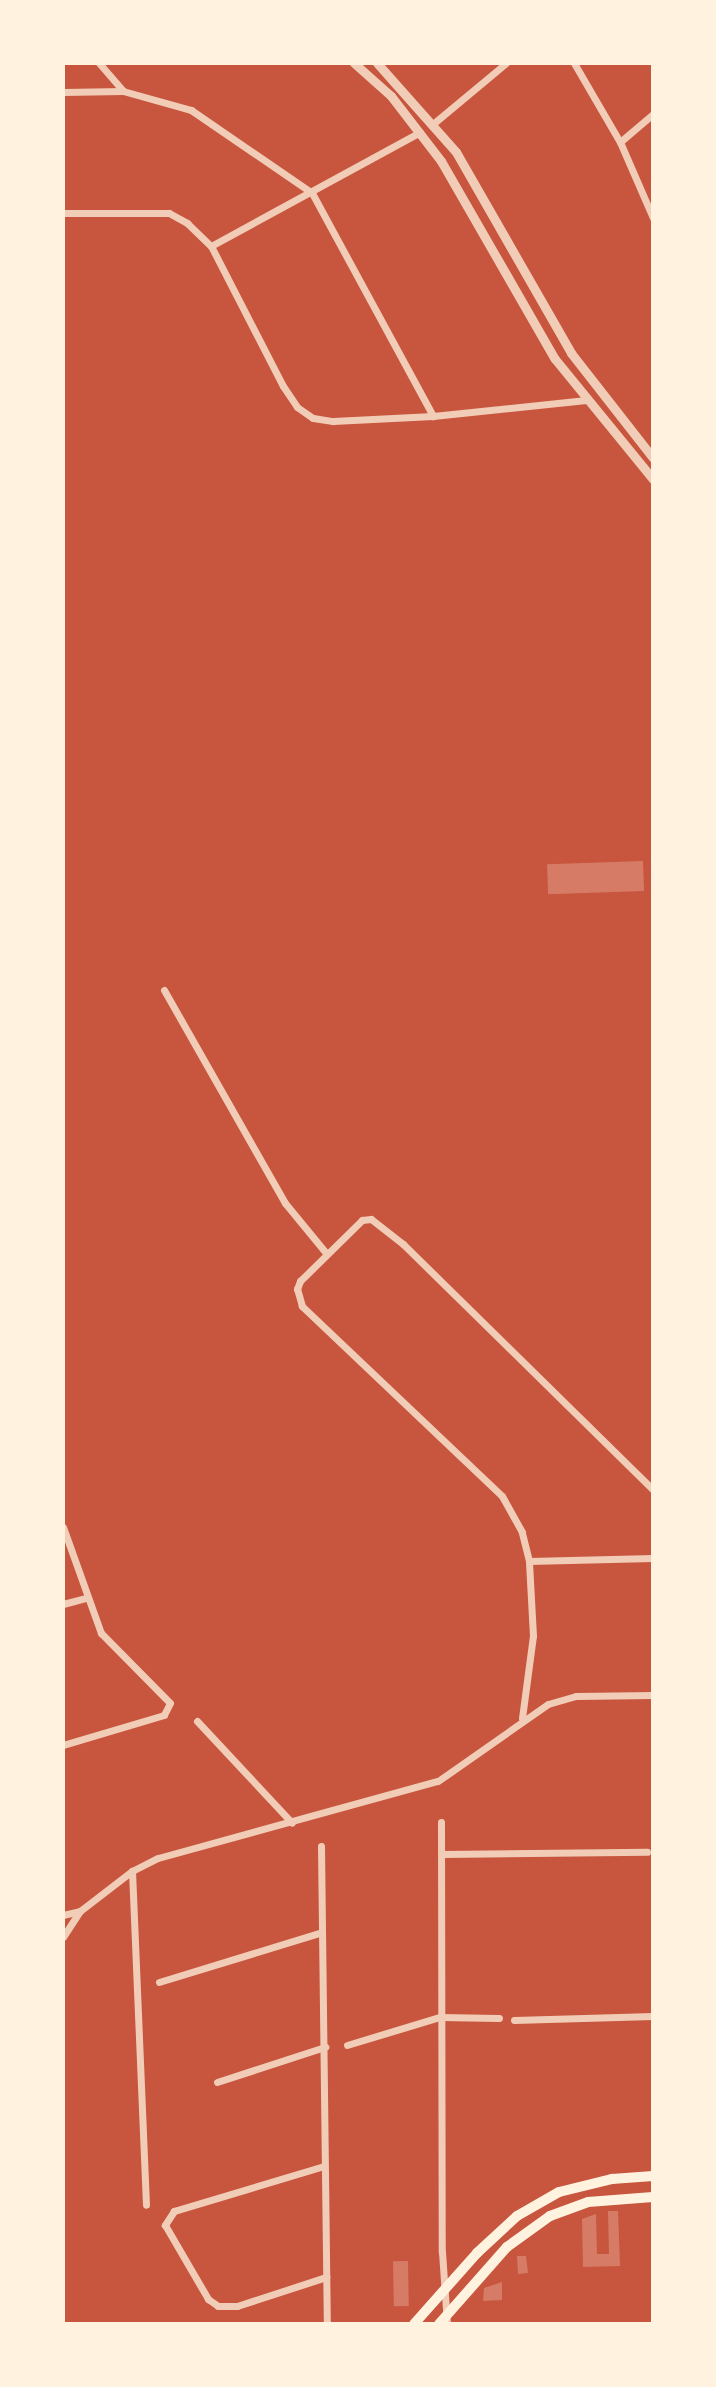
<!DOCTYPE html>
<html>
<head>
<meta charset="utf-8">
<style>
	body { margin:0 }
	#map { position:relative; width:716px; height:2387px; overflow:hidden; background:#c8553d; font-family:"Asap Condensed",sans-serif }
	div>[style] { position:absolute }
	.building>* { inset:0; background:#d67c66; transform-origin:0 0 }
	.minor>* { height:7px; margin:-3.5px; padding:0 3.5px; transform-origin:3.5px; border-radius:3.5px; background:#f1ccb7 }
	.tertiary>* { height:9px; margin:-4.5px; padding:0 4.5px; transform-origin:4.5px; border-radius:4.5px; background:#f1ccb7 }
	.secondary>* { height:10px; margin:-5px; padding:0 5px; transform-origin:5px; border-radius:5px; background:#fff3e0 }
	span { translate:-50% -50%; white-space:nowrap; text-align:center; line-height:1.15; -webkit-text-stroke:5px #fff3e0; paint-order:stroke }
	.frame { position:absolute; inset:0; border:65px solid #fff3e0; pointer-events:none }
</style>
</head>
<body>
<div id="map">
	<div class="building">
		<div style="left:643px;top:861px;width:30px;height:96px;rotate:88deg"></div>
		<div style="clip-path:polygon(608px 2211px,618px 2211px,620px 2266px,583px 2267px,582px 2219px,596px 2214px,597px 2254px,609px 2254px)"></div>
		<div style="clip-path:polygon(517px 2256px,526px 2256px,528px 2273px,518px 2274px)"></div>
		<div style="left:408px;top:2261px;width:45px;height:15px;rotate:89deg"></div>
		<div style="clip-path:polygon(502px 2282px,502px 2300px,483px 2301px,484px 2288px)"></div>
	</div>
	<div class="minor">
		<div style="left:99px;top:63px;width:37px;rotate:49deg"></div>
		<div style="left:123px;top:91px;width:71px;rotate:15.6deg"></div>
		<div style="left:191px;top:110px;width:147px;rotate:34.4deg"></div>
		<div style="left:312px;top:193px;width:254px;rotate:61.5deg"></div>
		<div style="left:574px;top:63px;width:91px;rotate:59.8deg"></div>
		<div style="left:620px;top:142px;width:83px;rotate:66.5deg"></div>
		<div style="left:63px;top:92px;width:60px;rotate:-1deg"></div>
		<div style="left:434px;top:123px;width:94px;rotate:-39.8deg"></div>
		<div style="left:620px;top:142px;width:43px;rotate:-40.3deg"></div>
		<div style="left:63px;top:213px;width:106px"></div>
		<div style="left:169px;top:213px;width:21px;rotate:29deg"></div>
		<div style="left:187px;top:223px;width:33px;rotate:44deg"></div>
		<div style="left:211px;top:246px;width:157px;rotate:62.8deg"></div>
		<div style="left:283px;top:386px;width:25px;rotate:56deg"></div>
		<div style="left:297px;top:407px;width:19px;rotate:35deg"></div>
		<div style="left:313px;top:418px;width:20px;rotate:9deg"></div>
		<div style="left:333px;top:421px;width:100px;rotate:-2.9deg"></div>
		<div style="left:433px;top:416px;width:154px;rotate:-6deg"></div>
		<div style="left:211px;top:246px;width:238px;rotate:-28.6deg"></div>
		<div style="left:164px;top:990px;width:245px;rotate:60.4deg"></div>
		<div style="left:285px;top:1203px;width:65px;rotate:50.6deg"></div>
		<div style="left:63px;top:1527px;width:113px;rotate:70.3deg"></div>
		<div style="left:101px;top:1633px;width:98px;rotate:45.4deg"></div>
		<div style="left:170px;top:1703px;width:13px;rotate:117deg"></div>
		<div style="left:164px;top:1715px;width:105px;rotate:163.5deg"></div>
		<div style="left:529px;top:1561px;width:124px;rotate:-1.4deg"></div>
		<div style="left:63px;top:1604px;width:24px;rotate:-15deg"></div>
		<div style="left:522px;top:1718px;width:83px;rotate:-82.4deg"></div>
		<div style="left:533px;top:1636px;width:75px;rotate:-93.1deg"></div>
		<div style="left:529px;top:1561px;width:30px;rotate:-104deg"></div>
		<div style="left:522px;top:1532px;width:41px;rotate:-119.1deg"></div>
		<div style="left:502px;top:1496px;width:276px;rotate:-136.5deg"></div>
		<div style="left:302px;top:1306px;width:18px;rotate:-106deg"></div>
		<div style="left:297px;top:1289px;width:9px;rotate:-69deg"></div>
		<div style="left:300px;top:1281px;width:87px;rotate:-44.5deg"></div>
		<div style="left:362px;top:1220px;width:9px;rotate:-6deg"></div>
		<div style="left:371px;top:1219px;width:41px;rotate:38deg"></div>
		<div style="left:403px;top:1244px;width:351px;rotate:44.5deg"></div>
		<div style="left:197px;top:1721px;width:139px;rotate:47deg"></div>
		<div style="left:441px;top:1822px;width:430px;rotate:89.9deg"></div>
		<div style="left:442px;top:2252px;width:72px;rotate:86deg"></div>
		<div style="left:321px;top:1846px;width:478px;rotate:89.3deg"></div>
		<div style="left:441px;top:1854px;width:206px;rotate:-0.6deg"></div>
		<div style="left:132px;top:1871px;width:334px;rotate:87.6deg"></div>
		<div style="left:63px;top:1915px;width:17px;rotate:-13deg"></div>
		<div style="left:63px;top:1937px;width:31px;rotate:-57deg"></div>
		<div style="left:80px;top:1911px;width:66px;rotate:-37.6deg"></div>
		<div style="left:132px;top:1871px;width:29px;rotate:-27deg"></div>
		<div style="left:158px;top:1858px;width:290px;rotate:-15.4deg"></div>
		<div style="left:438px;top:1781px;width:134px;rotate:-35deg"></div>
		<div style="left:548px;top:1704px;width:29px;rotate:-16deg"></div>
		<div style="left:576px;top:1696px;width:77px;rotate:-0.7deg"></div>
		<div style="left:159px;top:1982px;width:167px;rotate:-17deg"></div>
		<div style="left:514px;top:2020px;width:139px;rotate:-1.6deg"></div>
		<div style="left:347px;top:2045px;width:97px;rotate:-16.8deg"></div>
		<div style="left:440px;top:2017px;width:59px;rotate:1deg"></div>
		<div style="left:217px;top:2082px;width:114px;rotate:-18deg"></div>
		<div style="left:324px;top:2166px;width:157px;rotate:163.3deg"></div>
		<div style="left:174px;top:2211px;width:17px;rotate:123deg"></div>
		<div style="left:165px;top:2225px;width:86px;rotate:59.8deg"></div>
		<div style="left:208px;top:2299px;width:12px;rotate:35deg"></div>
		<div style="left:218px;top:2306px;width:19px"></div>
		<div style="left:237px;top:2306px;width:94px;rotate:-18deg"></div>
	</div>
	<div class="tertiary">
		<div style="left:354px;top:63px;width:50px;rotate:41.7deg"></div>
		<div style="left:391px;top:96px;width:82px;rotate:52.4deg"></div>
		<div style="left:441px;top:161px;width:228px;rotate:60.1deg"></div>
		<div style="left:555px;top:359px;width:155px;rotate:50.8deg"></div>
		<div style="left:377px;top:63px;width:119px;rotate:48.4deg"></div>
		<div style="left:456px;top:152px;width:232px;rotate:60.2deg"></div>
		<div style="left:571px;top:353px;width:133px;rotate:52deg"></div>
	</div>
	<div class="secondary">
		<div style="left:414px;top:2324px;width:95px;rotate:-48.4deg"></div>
		<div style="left:477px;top:2253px;width:54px;rotate:-42.8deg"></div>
		<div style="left:517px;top:2216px;width:48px;rotate:-29.7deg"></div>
		<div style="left:559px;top:2192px;width:55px;rotate:-13.8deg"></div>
		<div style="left:612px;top:2179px;width:41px;rotate:-4.2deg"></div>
		<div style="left:439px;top:2324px;width:103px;rotate:-48.6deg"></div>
		<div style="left:507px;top:2247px;width:53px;rotate:-35.8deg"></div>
		<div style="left:550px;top:2216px;width:40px;rotate:-20.2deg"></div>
		<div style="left:588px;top:2202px;width:65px;rotate:-4.4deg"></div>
	</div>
	<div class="frame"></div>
</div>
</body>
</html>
